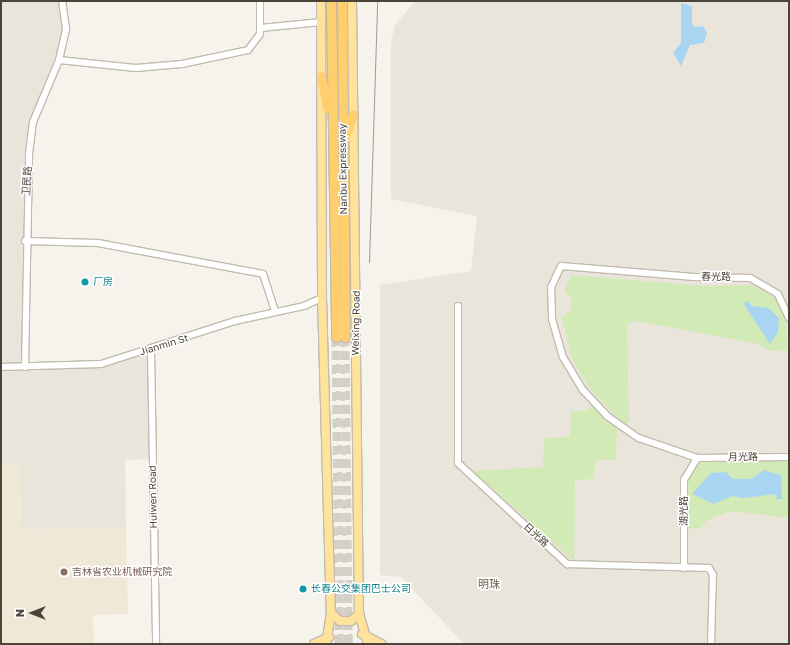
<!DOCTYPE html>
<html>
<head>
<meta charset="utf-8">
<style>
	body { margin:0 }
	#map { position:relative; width:790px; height:645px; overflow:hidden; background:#f6f3ec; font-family:"Golos Text","Noto Sans SC",sans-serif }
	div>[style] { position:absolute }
	.residential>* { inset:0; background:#eae5da }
	.education>* { inset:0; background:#efe8d6 }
	.green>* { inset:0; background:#d2eab5 }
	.water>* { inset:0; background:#a9d4f2 }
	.highway-tunnel>* { height:9px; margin-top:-4.5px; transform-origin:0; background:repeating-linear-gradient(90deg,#d4d0c8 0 9px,transparent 0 13.5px) }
	.roads { filter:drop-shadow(1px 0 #c2bbae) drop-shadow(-1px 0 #c2bbae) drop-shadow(0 1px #c2bbae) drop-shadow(0 -1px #c2bbae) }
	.minor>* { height:6px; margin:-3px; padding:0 3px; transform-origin:3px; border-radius:3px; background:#fff }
	.major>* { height:8px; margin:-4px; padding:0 4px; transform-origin:4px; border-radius:4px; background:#ffe39c }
	.highway>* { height:9px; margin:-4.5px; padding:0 4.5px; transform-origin:4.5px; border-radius:4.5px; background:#ffcf6e }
	.tram>* { height:1px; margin:-0.5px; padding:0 0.5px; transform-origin:0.5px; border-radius:0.5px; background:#9a9a9a }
	.dots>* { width:11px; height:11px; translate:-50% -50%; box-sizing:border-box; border:2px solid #fff; border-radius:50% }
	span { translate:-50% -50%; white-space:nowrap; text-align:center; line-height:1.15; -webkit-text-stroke:3px #fff; paint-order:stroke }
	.street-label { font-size:10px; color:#4b4439 }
	.culture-label { font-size:10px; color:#0d838f }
	.left { translate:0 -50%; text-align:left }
	.education-label { font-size:10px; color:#785e54 }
	.neighbourhood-label { font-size:11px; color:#6e6250 }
	.frame { position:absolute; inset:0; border:2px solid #4b4439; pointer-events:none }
	.north { position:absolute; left:12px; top:593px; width:40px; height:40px; -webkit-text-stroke:3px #fff; paint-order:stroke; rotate:270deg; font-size:11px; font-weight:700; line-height:16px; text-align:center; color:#4b4439 }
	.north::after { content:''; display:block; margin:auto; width:14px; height:18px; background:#4b4439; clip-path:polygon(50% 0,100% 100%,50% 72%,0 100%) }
</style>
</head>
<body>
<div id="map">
	<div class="residential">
		<div style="clip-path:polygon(1px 1px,62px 1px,66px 29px,59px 60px,33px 122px,25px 366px,84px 366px,151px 350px,152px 459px,125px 460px,126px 528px,21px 530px,20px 464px,1px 464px)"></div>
		<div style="clip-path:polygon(415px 1px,789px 1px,789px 644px,464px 644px,401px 577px,380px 575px,380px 285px,471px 271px,477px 216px,391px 199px,391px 41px,395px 25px)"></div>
	</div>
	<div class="education">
		<div style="clip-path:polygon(1px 464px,20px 464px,21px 530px,126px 528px,128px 614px,93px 615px,94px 644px,1px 644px)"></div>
	</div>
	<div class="green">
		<div style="clip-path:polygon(572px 275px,705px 286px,749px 285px,761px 289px,774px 297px,786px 312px,787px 350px,770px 351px,759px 344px,636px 321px,627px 324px,629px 422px,626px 426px,590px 389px,571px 357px,562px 318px,571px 310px,572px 300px,564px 291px)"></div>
		<div style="clip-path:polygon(591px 405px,617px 429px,616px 460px,595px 460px,594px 479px,575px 480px,574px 561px,473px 471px,543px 467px,544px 438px,570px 437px,571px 411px,587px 411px)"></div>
		<div style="clip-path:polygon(701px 461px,789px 461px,788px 518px,731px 511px,707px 520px,701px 528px,687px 529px,687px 483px)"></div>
	</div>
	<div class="water">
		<div style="clip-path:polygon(681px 3px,692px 6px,692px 23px,695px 27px,703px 26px,707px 33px,704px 43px,690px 45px,681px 66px,673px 53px,681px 43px)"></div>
		<div style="clip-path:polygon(748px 301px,752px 306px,768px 308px,779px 318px,778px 332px,770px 344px,743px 303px)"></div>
		<div style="clip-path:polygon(764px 470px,781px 475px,782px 499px,773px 499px,778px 497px,775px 494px,744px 498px,732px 496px,714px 504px,692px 494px,711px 473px,726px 472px,733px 479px,751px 479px)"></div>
	</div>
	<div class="highway-tunnel">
		<div style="left:336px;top:337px;width:307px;rotate:89.4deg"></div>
		<div style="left:345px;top:337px;width:307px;rotate:89.4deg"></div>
	</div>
	<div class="roads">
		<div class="minor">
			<div style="left:261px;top:28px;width:60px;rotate:-5.7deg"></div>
			<div style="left:59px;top:60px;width:77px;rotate:5.9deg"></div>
			<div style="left:136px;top:68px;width:46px;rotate:-5deg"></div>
			<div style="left:182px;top:64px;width:67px;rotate:-12deg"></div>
			<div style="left:248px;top:50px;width:20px;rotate:-53deg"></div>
			<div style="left:260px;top:34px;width:33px;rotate:-90deg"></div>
			<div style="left:25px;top:241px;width:73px;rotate:1.6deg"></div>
			<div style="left:98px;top:243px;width:168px;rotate:10.6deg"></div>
			<div style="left:263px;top:274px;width:39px;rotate:72deg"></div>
			<div style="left:458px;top:306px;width:157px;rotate:90deg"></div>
			<div style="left:458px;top:463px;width:149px;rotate:42.8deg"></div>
			<div style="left:567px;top:564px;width:142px;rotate:1.6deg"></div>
			<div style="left:709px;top:568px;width:8px;rotate:60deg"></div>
			<div style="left:713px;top:575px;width:69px;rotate:91.7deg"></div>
			<div style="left:789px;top:318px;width:26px;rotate:-115deg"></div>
			<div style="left:778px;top:294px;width:32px;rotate:-150deg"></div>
			<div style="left:750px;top:278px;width:56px;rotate:-179deg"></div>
			<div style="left:694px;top:277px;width:133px;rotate:-175.3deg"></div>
			<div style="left:561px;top:266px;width:23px;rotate:115deg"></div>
			<div style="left:551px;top:287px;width:32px;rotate:88deg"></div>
			<div style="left:552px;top:319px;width:40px;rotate:74deg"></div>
			<div style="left:563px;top:357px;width:39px;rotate:59deg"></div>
			<div style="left:583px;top:390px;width:35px;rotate:47deg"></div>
			<div style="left:607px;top:416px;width:39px;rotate:35deg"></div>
			<div style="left:639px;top:438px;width:61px;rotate:19deg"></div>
			<div style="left:697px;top:458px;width:92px;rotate:-0.6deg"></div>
			<div style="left:151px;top:350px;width:294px;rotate:89deg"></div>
			<div style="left:1px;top:367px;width:100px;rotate:-1.7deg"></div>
			<div style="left:101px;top:364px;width:141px;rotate:-17.8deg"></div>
			<div style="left:235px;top:321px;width:71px;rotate:-12.3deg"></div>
			<div style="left:304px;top:306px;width:20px;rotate:-24deg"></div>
			<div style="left:25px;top:367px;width:213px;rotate:-88.9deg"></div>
			<div style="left:29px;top:154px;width:32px;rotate:-83deg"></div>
			<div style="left:33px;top:122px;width:67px;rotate:-67.2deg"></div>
			<div style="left:59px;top:60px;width:32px;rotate:-77deg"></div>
			<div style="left:66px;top:29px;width:28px;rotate:-98deg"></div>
			<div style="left:684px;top:568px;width:88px;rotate:-90deg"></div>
			<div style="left:684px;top:480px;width:26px;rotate:-59deg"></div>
		</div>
		<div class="major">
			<div style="left:321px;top:1px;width:297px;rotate:89.8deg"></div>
			<div style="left:322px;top:298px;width:315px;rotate:88.4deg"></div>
			<div style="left:331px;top:613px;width:31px;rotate:99deg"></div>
			<div style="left:352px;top:1px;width:613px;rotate:89.35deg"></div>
			<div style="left:359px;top:614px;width:31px;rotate:73deg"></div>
			<div style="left:331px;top:613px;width:12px;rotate:42deg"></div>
			<div style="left:340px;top:621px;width:11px"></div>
			<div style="left:351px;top:621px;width:11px;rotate:-41deg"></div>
			<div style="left:362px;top:634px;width:22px;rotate:27deg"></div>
			<div style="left:314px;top:644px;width:17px;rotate:-25deg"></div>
		</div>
		<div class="highway">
			<div style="left:331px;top:1px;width:336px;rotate:89.1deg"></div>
			<div style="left:342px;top:1px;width:336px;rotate:89.5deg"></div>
			<div style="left:321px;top:76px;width:33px;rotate:79deg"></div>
			<div style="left:345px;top:137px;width:24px;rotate:-71deg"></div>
		</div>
	</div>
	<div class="tram">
		<div style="left:369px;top:262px;width:261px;rotate:-88.2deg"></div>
	</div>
	<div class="dots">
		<div style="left:85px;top:282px;background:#0f9aa8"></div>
		<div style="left:64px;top:572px;background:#8d6e63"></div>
		<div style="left:303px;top:589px;background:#0f9aa8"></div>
	</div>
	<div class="street-label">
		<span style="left:343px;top:169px;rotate:-91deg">Nanbu Expressway</span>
		<span style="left:27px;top:181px;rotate:-86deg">卫民路</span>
		<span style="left:716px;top:277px">春光路</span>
		<span style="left:356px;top:323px;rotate:-89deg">Weixing Road</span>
		<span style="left:164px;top:345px;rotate:-17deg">Jianmin St</span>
		<span style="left:743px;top:457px;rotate:-1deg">月光路</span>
		<span style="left:153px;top:497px;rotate:-91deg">Huiwen Road</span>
		<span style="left:684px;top:511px;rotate:-90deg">湖光路</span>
		<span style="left:536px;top:535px;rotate:43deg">日光路</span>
	</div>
	<div class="culture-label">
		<span class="left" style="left:93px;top:282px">厂房</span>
		<span class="left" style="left:311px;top:589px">长春公交集团巴士公司</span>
	</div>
	<div class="education-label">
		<span class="left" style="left:72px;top:572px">吉林省农业机械研究院</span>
	</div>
	<div class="neighbourhood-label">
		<span style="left:489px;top:584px">明珠</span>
	</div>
	<div class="frame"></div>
	<div class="north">N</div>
</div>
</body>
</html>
